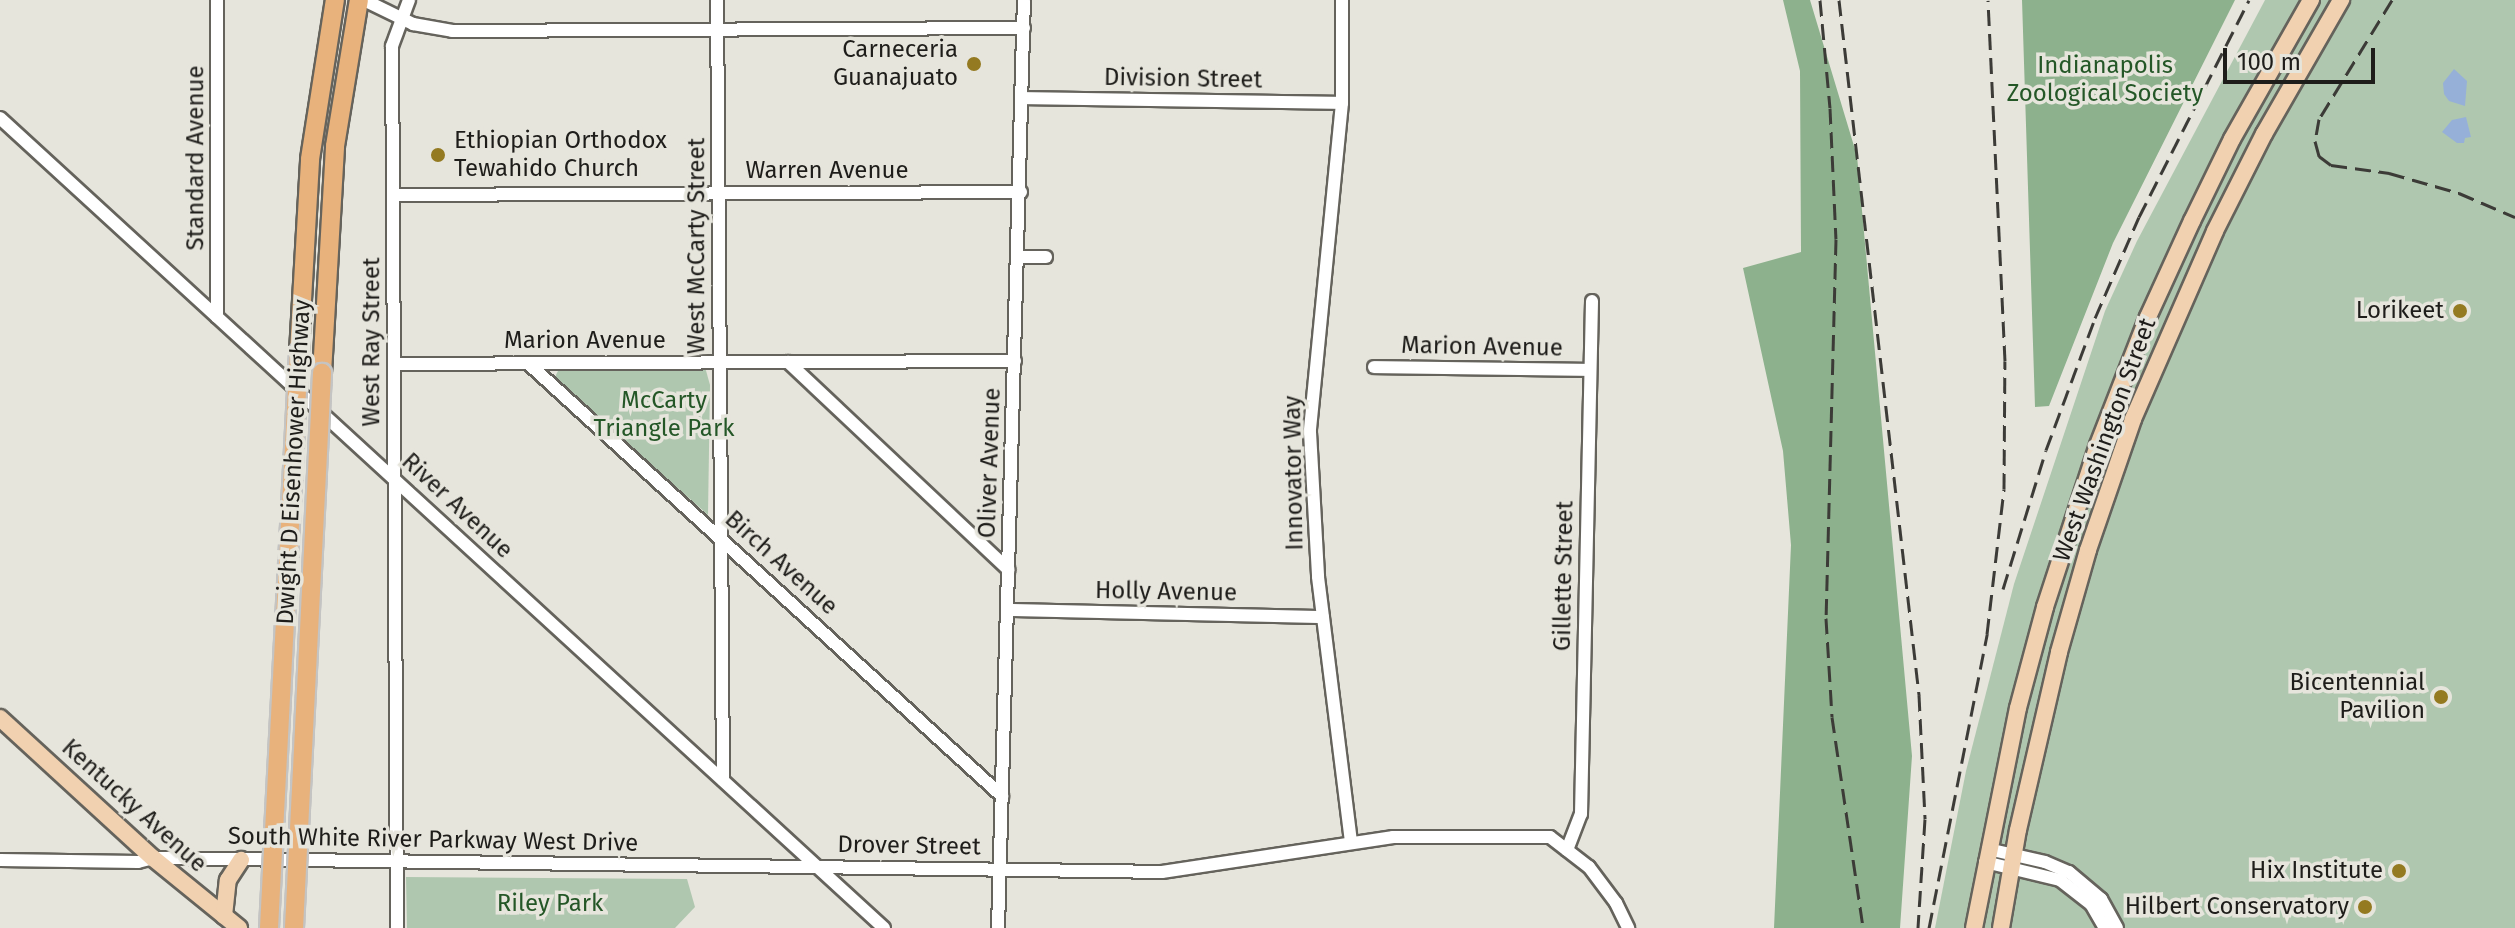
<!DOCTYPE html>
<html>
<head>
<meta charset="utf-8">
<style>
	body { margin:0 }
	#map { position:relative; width:2515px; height:928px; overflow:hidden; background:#e6e5dc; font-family:"Fira Sans",sans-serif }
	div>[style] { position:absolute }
	.green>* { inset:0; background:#afc7af }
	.forest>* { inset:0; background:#8db18d }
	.water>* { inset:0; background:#96b0d8 }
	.roads { filter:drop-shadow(2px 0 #65635c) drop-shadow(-2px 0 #65635c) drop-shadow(0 2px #65635c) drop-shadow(0 -2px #65635c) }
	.minor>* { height:12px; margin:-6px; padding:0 6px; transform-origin:6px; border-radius:6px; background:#fff }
	.major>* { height:16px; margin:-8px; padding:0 8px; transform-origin:8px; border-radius:8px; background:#f1d1b0 }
	.highway>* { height:18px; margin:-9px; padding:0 9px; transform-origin:9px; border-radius:9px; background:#e8b27c }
	.rail>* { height:3px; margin-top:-1.5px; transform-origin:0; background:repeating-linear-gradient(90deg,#3c3b37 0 16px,transparent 0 24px) }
	.bridges { filter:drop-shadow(2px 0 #c4c4c3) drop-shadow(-2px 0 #c4c4c3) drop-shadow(0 2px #c4c4c3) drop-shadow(0 -2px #c4c4c3) }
	.highway-bridge>* { height:18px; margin:-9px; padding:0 9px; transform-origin:9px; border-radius:9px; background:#e8b27c }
	.dots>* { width:22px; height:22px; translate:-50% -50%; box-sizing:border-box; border:4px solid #e6e5dc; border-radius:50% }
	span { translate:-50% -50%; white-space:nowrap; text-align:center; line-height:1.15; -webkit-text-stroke:7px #e6e5dc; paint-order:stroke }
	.poi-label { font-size:24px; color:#1e1d1a }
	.right { translate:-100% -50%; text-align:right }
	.left { translate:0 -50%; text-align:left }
	.park-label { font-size:24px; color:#245727 }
	.street-label { font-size:24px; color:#1e1d1a }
	.scale { position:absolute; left:2223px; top:48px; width:152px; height:36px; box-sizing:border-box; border:4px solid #1e1d1a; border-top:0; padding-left:10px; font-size:24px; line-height:28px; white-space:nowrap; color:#1e1d1a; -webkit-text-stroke:6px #e6e5dc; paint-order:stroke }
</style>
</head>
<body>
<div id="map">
	<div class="green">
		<div style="clip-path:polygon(2265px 0,2515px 0,2515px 928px,1935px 928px,1966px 771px,2014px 584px,2105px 311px,2137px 241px)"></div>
		<div style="clip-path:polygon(705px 367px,710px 385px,708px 515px,556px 380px,556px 375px,559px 369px)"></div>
		<div style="clip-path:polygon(406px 877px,687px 879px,695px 907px,675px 928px,407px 928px)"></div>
	</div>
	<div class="forest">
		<div style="clip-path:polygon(1783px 0,1810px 0,1857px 156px,1912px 756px,1900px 928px,1774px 928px,1791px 545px,1783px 451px,1743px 268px,1801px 252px,1800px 71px)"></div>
		<div style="clip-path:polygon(2022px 0,2235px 0,2113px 243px,2049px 406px,2035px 407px)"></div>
	</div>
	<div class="water">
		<div style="clip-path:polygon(2454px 69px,2467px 81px,2465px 106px,2449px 101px,2444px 94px,2443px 83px)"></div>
		<div style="clip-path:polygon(2466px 117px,2471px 137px,2465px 138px,2464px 143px,2457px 143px,2442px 132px,2452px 120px)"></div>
	</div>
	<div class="roads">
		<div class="minor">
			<div style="left:217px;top:0;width:317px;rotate:90deg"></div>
			<div style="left:364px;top:0;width:55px;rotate:26.1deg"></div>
			<div style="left:413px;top:24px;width:40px;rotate:10deg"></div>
			<div style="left:452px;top:31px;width:572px;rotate:-0.3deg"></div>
			<div style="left:717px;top:0;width:780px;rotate:89.56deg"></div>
			<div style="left:1342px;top:0;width:103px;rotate:90deg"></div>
			<div style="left:1342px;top:103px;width:331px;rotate:95.6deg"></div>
			<div style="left:1310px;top:432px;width:145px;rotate:86.8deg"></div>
			<div style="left:1318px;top:577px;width:267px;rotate:82.9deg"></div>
			<div style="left:1024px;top:98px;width:318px;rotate:0.9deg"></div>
			<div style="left:0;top:118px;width:1199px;rotate:42.5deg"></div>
			<div style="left:393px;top:195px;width:628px;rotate:-0.27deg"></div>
			<div style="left:1019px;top:257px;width:27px"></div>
			<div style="left:788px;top:362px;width:303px;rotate:43.3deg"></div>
			<div style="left:395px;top:364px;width:620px;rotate:-0.28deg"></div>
			<div style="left:529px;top:364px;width:641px;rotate:42.41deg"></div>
			<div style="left:1374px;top:367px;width:216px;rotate:0.8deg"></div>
			<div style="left:1008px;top:610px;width:315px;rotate:1.3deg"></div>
			<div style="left:1988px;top:849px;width:58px;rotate:12.8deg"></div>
			<div style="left:2045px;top:862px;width:26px;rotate:23deg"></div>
			<div style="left:2069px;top:872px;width:42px;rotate:40.2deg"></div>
			<div style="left:2101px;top:899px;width:33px;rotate:61deg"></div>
			<div style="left:1567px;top:850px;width:39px;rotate:-69deg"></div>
			<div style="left:1581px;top:814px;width:513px;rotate:-88.77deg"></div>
			<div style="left:0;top:860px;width:138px;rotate:0.8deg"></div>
			<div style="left:138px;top:862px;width:16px;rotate:-15deg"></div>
			<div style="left:153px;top:858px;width:1009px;rotate:0.79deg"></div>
			<div style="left:1162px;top:872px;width:234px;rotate:-8.6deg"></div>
			<div style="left:1393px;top:837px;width:157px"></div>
			<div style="left:1550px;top:837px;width:49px;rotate:37.6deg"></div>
			<div style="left:1589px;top:867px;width:45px;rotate:53.1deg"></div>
			<div style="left:1616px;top:903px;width:28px;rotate:64deg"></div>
			<div style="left:1985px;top:862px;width:77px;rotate:13.5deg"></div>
			<div style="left:2060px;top:880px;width:39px;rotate:38deg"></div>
			<div style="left:2091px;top:904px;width:28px;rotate:60deg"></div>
			<div style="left:397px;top:928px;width:882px;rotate:-90.32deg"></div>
			<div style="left:392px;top:46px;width:49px;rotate:-69.7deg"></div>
			<div style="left:998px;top:928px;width:928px;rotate:-88.4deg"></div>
		</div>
		<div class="major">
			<div style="left:0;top:718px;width:207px;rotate:42.5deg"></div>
			<div style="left:153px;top:858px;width:111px;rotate:39.1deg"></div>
			<div style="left:224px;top:916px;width:36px;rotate:-84deg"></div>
			<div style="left:228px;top:880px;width:24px;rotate:-57deg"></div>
			<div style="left:1974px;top:928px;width:224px;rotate:-78.7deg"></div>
			<div style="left:2018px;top:708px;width:105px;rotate:-75deg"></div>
			<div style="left:2045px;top:607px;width:170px;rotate:-71.9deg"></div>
			<div style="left:2098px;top:445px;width:137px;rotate:-68.7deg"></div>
			<div style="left:2148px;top:317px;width:106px;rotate:-65.4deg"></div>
			<div style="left:2192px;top:221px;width:91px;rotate:-64deg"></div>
			<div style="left:2232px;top:139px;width:160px;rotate:-60.4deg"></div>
			<div style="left:2001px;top:928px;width:99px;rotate:-80.2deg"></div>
			<div style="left:2018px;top:830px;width:183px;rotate:-77deg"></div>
			<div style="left:2059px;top:652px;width:106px;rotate:-74.1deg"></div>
			<div style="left:2088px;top:550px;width:139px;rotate:-71deg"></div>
			<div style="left:2133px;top:419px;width:205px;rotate:-66.4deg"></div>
			<div style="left:2215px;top:231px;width:109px;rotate:-63.2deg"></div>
			<div style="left:2264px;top:134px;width:155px;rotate:-60.1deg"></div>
		</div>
		<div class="highway">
			<div style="left:299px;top:352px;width:193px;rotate:-86.7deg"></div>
			<div style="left:310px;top:159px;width:161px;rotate:-81.1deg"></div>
			<div style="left:322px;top:373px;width:227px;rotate:-86.7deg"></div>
			<div style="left:335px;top:146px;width:148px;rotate:-80.7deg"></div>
		</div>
	</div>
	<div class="rail">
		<div style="left:1820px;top:0;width:108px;rotate:84.7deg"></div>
		<div style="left:1830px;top:108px;width:131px;rotate:87.4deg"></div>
		<div style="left:1836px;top:239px;width:379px;rotate:91.5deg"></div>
		<div style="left:1826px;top:618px;width:99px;rotate:86.5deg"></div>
		<div style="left:1832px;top:717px;width:213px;rotate:81.6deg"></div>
		<div style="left:1839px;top:0;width:700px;rotate:83.43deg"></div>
		<div style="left:1919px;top:695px;width:124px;rotate:87.2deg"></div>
		<div style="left:1925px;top:819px;width:109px;rotate:93.7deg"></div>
		<div style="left:2392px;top:0;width:140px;rotate:121.5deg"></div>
		<div style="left:2319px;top:119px;width:22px;rotate:100deg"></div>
		<div style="left:2315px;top:141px;width:16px;rotate:75deg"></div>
		<div style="left:2319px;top:156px;width:15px;rotate:37deg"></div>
		<div style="left:2331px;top:165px;width:59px;rotate:7.9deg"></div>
		<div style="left:2389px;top:173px;width:73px;rotate:15.9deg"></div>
		<div style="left:2459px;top:193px;width:61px;rotate:23.2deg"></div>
		<div style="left:2003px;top:589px;width:145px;rotate:-72.8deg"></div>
		<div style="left:2046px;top:450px;width:141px;rotate:-69.6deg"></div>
		<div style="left:2095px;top:318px;width:110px;rotate:-66.5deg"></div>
		<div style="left:2139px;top:217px;width:243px;rotate:-63.1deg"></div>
		<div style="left:1929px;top:928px;width:300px;rotate:-78.8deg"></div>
		<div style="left:1987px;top:634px;width:146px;rotate:-83.3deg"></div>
		<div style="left:2004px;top:489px;width:128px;rotate:-89.6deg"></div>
		<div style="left:2005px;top:361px;width:361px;rotate:-92.7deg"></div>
	</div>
	<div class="bridges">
		<div class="highway-bridge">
			<div style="left:269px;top:928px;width:577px;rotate:-87.02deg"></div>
			<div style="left:294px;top:928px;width:556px;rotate:-87.11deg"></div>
		</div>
	</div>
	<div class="dots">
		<div style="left:974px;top:64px;background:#947a21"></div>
		<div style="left:438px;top:155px;background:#947a21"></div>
		<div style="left:2460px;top:311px;background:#947a21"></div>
		<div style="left:2441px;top:697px;background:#947a21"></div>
		<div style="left:2399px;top:871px;background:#947a21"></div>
		<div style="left:2365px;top:907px;background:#947a21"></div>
	</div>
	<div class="poi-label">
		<span class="right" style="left:958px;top:64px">Carneceria<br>Guanajuato</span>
		<span class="left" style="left:454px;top:155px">Ethiopian Orthodox<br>Tewahido Church</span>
		<span class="right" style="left:2444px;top:311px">Lorikeet</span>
		<span class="right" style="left:2425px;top:697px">Bicentennial<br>Pavilion</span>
		<span class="right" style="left:2383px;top:871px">Hix Institute</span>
		<span class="right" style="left:2349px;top:907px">Hilbert Conservatory</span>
	</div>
	<div class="park-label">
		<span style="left:2105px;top:80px">Indianapolis<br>Zoological Society</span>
		<span style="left:664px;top:415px">McCarty<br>Triangle Park</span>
		<span style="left:550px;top:904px">Riley Park</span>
	</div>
	<div class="street-label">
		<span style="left:1183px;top:79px;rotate:1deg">Division Street</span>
		<span style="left:196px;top:158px;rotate:-90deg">Standard Avenue</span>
		<span style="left:827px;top:171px">Warren Avenue</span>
		<span style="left:697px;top:246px;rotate:-90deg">West McCarty Street</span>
		<span style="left:585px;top:341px">Marion Avenue</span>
		<span style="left:372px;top:342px;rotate:-90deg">West Ray Street</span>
		<span style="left:1482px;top:347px;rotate:1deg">Marion Avenue</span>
		<span style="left:2105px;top:440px;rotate:-70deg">West Washington Street</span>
		<span style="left:294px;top:462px;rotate:-87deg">Dwight D Eisenhower Highway</span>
		<span style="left:990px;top:463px;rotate:-88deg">Oliver Avenue</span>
		<span style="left:1294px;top:473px;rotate:-91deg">Innovator Way</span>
		<span style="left:457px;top:506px;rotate:43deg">River Avenue</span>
		<span style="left:781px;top:563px;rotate:42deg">Birch Avenue</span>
		<span style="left:1564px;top:576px;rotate:-89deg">Gillette Street</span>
		<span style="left:1166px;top:592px;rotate:1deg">Holly Avenue</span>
		<span style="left:134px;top:806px;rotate:42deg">Kentucky Avenue</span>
		<span style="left:433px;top:840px;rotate:1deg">South White River Parkway West Drive</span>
		<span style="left:909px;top:846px;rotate:1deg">Drover Street</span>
	</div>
	<div class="scale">100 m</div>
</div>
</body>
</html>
